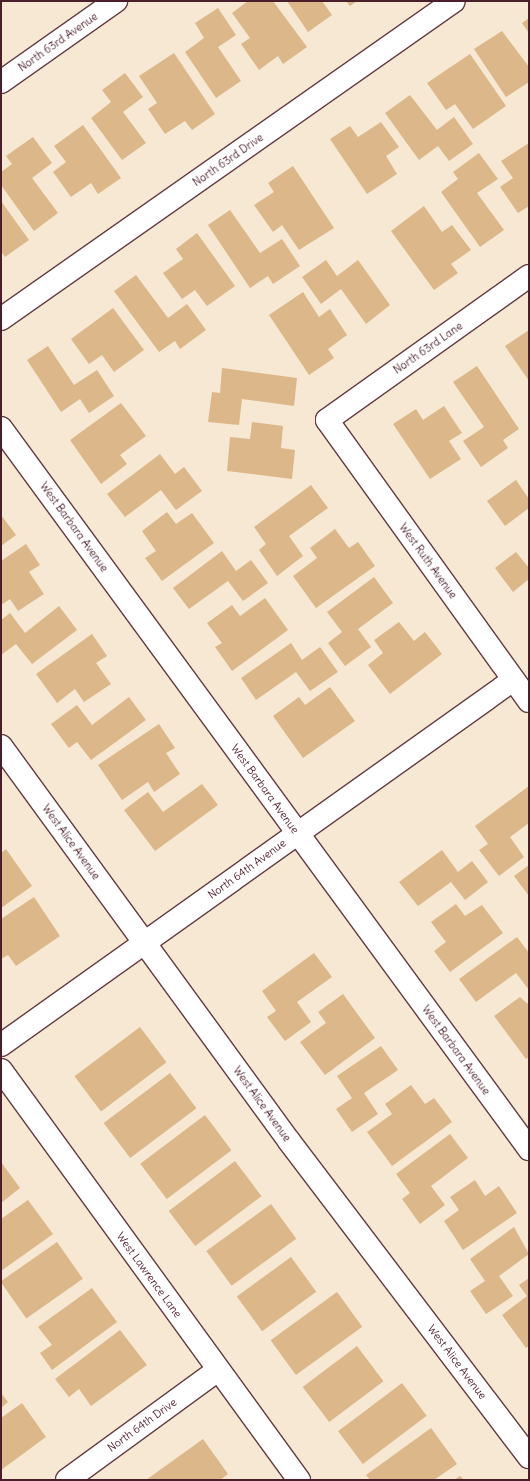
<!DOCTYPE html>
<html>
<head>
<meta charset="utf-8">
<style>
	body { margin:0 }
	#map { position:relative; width:530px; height:1481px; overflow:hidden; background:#f6e8d3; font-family:Delius,sans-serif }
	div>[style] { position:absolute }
	.building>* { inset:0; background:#dcb789; transform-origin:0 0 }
	.roads { filter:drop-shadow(1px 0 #643d44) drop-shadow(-1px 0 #643d44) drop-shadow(0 1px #643d44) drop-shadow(0 -1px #643d44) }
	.street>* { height:22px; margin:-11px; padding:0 11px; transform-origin:11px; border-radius:11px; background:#fff }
	.secondary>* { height:22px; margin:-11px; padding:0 11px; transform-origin:11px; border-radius:11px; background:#fff }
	span { translate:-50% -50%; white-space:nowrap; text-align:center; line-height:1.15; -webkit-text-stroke:3px #fff; paint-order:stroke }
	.street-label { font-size:11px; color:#4a1f2b }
	.frame { position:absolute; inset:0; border:2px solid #4a1f2b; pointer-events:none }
</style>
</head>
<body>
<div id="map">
	<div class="building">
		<div style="clip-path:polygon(248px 1px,273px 1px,307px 47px,283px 64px,278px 56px,259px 70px,241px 44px,250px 38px,232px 13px)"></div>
		<div style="clip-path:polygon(287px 1px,322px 1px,332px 15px,308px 32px)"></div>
		<div style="clip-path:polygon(346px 1px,357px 1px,350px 6px)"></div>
		<div style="clip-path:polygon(218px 8px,236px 35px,218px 47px,241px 81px,216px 98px,185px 52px,204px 38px,195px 23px)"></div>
		<div style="clip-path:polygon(529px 18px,529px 33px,522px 23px)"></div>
		<div style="clip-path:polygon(502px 31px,529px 67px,529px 82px,506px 97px,474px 49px)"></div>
		<div style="clip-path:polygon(174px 53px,215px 114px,192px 130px,185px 121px,165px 134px,148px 109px,157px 103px,139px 76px)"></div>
		<div style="clip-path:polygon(470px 54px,506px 106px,473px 129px,455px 104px,446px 110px,427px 83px)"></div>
		<div style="clip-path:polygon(125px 73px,143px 97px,123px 112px,146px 143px,122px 160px,91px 118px,111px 102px,102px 90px)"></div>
		<div style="clip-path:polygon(410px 95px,437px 130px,454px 117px,473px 144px,449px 161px,438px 146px,419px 160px,385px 113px)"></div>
		<div style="clip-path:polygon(381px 122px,399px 147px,386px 156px,397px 174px,367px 194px,330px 139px,350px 126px,358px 137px)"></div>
		<div style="clip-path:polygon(83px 125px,121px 178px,98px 194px,91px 183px,71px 197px,53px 172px,66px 162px,54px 146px)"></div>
		<div style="clip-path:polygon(33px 137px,52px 163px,32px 178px,58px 213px,34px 231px,1px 185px,1px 172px,12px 164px,6px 156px)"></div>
		<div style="clip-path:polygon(529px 143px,529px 206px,518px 213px,500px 187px,513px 178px,501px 161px)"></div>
		<div style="clip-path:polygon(479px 153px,498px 179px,477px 193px,504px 230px,480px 247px,441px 192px,458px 179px,453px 172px)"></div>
		<div style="clip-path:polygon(293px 166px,334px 228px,299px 250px,282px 225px,273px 232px,254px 205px,274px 192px,268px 183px)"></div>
		<div style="clip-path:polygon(1px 201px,29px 240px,5px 257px,1px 251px)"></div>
		<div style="clip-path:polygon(424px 206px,442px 232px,452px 225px,471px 250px,451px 264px,458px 273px,434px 290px,391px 231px)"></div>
		<div style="clip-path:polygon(230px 210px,260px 253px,282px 239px,300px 266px,273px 284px,268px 276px,250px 288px,208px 225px)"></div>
		<div style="clip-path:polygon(197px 233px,235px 286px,207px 306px,195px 290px,182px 299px,163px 273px,183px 259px,176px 249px)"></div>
		<div style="clip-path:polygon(326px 260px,337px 276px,358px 260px,390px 305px,366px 324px,341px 289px,321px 304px,302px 277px)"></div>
		<div style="clip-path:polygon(136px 275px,168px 318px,187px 304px,206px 330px,180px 349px,175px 341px,159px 352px,114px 291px)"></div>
		<div style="clip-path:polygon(303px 292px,319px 317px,330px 309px,347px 335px,328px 349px,334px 358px,309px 375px,269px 315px)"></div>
		<div style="clip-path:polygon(113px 308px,144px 350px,114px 372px,102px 355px,89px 364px,71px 339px)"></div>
		<div style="clip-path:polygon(529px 330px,529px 381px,505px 346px)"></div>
		<div style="clip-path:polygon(48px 346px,74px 385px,97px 370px,114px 396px,89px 413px,80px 399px,61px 412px,27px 360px)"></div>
		<div style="clip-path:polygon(477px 366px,519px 429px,503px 440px,508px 448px,481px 467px,463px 441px,484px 427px,453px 382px)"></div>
		<div style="clip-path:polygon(222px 368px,297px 378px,294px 406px,242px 399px,239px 425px,208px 422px,212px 392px,220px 393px)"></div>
		<div style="clip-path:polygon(121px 403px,146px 436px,120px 455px,127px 464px,101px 484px,70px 440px)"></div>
		<div style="clip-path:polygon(444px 406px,462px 433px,449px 441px,461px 459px,430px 479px,393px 424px,416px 409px,423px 420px)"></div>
		<div style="clip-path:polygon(252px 422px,283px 426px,281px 448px,295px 450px,292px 479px,227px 471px,230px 437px,250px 439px)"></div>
		<div style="clip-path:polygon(160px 454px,175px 474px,184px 467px,202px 491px,176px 510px,161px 490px,125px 517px,107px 494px)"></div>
		<div style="clip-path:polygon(516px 480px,529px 499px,529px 508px,505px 526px,487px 501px)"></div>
		<div style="clip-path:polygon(311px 485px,328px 508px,289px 536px,303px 556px,277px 576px,259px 550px,266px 544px,254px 527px)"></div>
		<div style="clip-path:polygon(167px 512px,176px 524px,192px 513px,214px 543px,162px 581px,145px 558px,156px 551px,142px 531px)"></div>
		<div style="clip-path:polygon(1px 515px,16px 535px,1px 546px)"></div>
		<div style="clip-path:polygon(335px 529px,349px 548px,358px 542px,375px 566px,316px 608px,293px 576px,317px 558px,310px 548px)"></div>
		<div style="clip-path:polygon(26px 544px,40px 565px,29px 572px,44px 594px,18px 611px,10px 599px,1px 605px,1px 561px)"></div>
		<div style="clip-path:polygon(222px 551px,236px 571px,251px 560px,268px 583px,243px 601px,228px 581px,189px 609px,173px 588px)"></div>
		<div style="clip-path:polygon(516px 552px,529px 568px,529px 579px,513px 592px,495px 568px)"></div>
		<div style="clip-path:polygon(374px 577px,393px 603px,358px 629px,371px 647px,345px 666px,328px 643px,342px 632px,327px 612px)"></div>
		<div style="clip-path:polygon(265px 598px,288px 630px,232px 671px,215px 647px,222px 643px,207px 623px,232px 605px,240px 616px)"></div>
		<div style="clip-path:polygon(59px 606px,77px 630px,32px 664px,16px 644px,1px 655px,1px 620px,10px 613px,25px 633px)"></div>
		<div style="clip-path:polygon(399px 622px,414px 641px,425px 632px,442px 654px,390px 694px,368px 665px,383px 653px,374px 640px)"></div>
		<div style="clip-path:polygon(92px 634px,107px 656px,96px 663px,111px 684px,84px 702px,75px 689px,57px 703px,36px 674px)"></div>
		<div style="clip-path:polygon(291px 643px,302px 660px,320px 647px,338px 672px,310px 691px,296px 672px,256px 700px,241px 678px)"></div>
		<div style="clip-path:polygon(330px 687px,355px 721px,303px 758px,273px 716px,299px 697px,305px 705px)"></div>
		<div style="clip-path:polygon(129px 697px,146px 720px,91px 760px,77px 742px,69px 748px,51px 724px,77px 705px,92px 725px)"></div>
		<div style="clip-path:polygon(159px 724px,175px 748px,166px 753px,180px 774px,154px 792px,148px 782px,122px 800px,98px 765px)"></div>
		<div style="clip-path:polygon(202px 784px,218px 805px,155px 851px,124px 810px,148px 792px,163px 812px)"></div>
		<div style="clip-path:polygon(529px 786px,529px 823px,510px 837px,524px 857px,499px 876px,479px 850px,488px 844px,475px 826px)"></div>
		<div style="clip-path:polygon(6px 849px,32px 886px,1px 908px,1px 853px)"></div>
		<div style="clip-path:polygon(442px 850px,458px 872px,472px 861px,488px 882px,465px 900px,451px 882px,418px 906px,399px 882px)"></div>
		<div style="clip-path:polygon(529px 865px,529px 896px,514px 876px)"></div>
		<div style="clip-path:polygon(34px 897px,60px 936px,16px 966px,8px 955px,1px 959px,1px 919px)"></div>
		<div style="clip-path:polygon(456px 904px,465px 916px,482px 905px,503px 933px,450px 972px,434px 951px,446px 942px,431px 922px)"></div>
		<div style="clip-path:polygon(517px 937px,529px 953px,529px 990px,516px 973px,476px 1002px,459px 979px)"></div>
		<div style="clip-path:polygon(314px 953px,332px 977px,297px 1002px,311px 1022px,285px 1041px,267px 1017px,276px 1011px,262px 991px)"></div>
		<div style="clip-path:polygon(343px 994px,375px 1038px,325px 1075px,300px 1042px,326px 1023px,318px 1012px)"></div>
		<div style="clip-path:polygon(520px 997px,529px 1005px,529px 1057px,526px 1059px,494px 1016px)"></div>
		<div style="left:140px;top:1027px;width:44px;height:82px;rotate:53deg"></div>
		<div style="clip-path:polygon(381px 1046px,398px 1070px,364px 1093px,378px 1114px,352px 1132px,336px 1109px,352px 1098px,337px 1076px)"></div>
		<div style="left:170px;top:1073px;width:44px;height:83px;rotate:53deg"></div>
		<div style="clip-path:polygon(411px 1085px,425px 1104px,434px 1098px,452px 1122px,392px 1166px,367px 1132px,392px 1114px,385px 1104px)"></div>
		<div style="left:205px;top:1115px;width:44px;height:81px;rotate:53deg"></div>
		<div style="clip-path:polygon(450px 1134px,468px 1158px,431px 1186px,445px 1205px,420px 1224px,402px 1199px,410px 1193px,396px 1174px)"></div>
		<div style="left:235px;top:1161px;width:44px;height:83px;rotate:53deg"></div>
		<div style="clip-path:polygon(1px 1162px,20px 1188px,1px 1203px)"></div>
		<div style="clip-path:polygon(475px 1180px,485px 1196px,499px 1186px,517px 1213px,463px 1250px,444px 1221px,459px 1210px,450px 1197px)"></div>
		<div style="clip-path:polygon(28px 1200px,53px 1234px,1px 1271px,1px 1219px)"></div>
		<div style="left:271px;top:1204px;width:43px;height:80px;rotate:54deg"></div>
		<div style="clip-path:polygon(514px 1227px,529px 1254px,499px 1276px,513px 1296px,486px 1314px,470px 1291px,485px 1281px,470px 1259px)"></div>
		<div style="left:57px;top:1242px;width:45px;height:69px;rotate:55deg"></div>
		<div style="left:291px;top:1257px;width:43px;height:67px;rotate:54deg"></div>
		<div style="clip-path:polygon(529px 1278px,529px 1346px,526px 1348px,502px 1315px,527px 1296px,519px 1285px)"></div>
		<div style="clip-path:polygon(92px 1288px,117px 1322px,52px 1370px,40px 1353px,52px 1345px,38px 1327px)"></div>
		<div style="left:337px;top:1292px;width:43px;height:82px;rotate:54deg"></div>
		<div style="clip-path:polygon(120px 1330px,147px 1365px,91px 1406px,79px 1389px,69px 1397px,55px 1379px)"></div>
		<div style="left:357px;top:1346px;width:44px;height:68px;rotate:53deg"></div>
		<div style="left:402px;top:1383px;width:41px;height:80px;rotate:53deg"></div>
		<div style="clip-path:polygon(1px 1393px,8px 1402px,1px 1408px)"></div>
		<div style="clip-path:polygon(22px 1403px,46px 1437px,1px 1470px,1px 1418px)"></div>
		<div style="clip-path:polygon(431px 1428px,457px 1464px,434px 1480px,370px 1480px,366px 1475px)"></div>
		<div style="clip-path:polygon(203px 1439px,228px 1474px,220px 1480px,146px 1480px)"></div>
		<div style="clip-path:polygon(460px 1476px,464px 1480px,454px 1480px)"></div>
	</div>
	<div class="roads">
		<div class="street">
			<div style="left:529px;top:276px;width:248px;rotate:144.5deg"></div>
			<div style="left:327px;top:420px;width:346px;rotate:54.3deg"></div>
			<div style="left:1px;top:319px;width:553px;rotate:-35.07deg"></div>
			<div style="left:1px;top:428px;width:894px;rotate:53.78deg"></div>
			<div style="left:1px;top:746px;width:489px;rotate:53.9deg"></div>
			<div style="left:289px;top:1141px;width:397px;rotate:52.8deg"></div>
			<div style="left:1px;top:1045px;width:629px;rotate:-35.48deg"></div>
			<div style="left:1px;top:1070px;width:507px;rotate:53.99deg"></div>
			<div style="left:67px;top:1480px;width:187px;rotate:-36.1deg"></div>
		</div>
		<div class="secondary">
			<div style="left:1px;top:82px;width:141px;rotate:-35.2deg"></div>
		</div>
	</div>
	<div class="street-label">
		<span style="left:58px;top:42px;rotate:-35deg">North 63rd Avenue</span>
		<span style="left:228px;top:160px;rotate:-35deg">North 63rd Drive</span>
		<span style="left:428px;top:348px;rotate:-35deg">North 63rd Lane</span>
		<span style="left:74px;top:527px;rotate:54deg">West Barbara Avenue</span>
		<span style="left:428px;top:561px;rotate:54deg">West Ruth Avenue</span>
		<span style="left:265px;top:789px;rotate:54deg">West Barbara Avenue</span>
		<span style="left:71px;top:842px;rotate:54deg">West Alice Avenue</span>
		<span style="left:247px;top:869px;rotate:-36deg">North 64th Avenue</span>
		<span style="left:456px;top:1050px;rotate:54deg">West Barbara Avenue</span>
		<span style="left:262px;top:1104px;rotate:54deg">West Alice Avenue</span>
		<span style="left:149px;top:1275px;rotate:54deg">West Lawrence Lane</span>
		<span style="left:457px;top:1362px;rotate:53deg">West Alice Avenue</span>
		<span style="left:142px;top:1425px;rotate:-36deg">North 64th Drive</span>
	</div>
	<div class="frame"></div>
</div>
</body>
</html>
